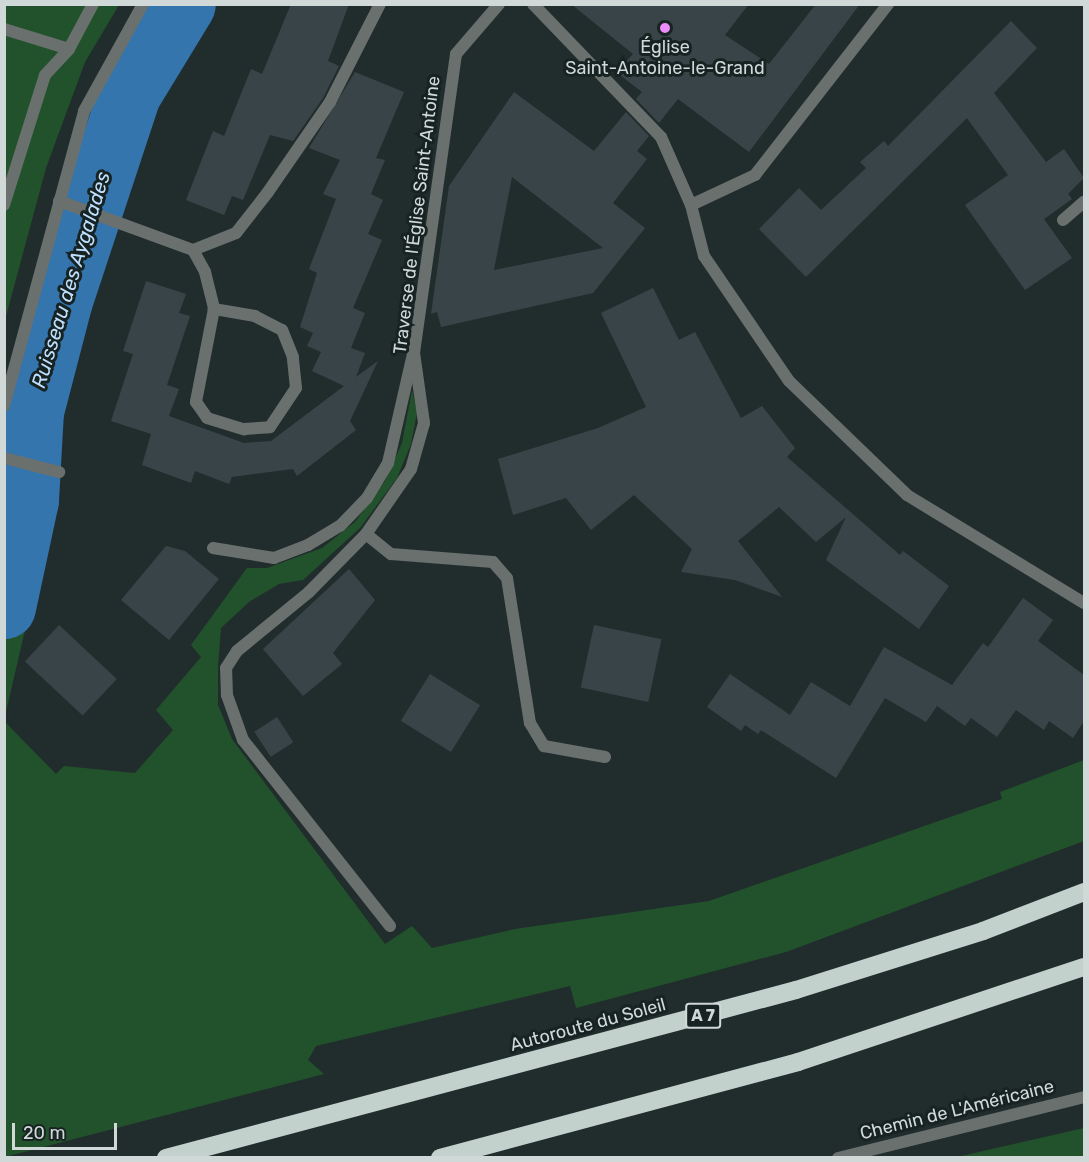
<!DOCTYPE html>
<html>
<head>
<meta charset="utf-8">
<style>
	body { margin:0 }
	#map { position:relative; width:1089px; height:1162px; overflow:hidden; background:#212d2d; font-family:Rubik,sans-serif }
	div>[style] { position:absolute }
	.green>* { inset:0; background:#22522b }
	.river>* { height:63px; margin:-31.5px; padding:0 31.5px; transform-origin:31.5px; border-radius:31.5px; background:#3475ad }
	.building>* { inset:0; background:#394449; transform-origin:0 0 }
	.service>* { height:12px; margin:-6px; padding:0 6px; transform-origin:6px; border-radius:6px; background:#6a706e }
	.pedestrian>* { height:12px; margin:-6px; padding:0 6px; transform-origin:6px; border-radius:6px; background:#6a706e }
	.minor>* { height:12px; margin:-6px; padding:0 6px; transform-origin:6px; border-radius:6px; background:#6a706e }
	.motorway>* { height:18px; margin:-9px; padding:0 9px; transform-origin:9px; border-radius:9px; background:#c3d1cc }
	.dots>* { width:16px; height:16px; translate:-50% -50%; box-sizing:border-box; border:3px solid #172323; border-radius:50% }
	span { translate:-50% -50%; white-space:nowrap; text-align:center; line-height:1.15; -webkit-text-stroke:6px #172323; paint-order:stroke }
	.shield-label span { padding:2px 4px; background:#172323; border:2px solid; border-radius:4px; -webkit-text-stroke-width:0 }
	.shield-label { font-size:16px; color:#d1d8d8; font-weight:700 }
	.poi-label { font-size:18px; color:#d1d8d8 }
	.street-label { font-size:18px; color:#d1d8d8 }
	.water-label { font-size:20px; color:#bedffe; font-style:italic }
	.frame { position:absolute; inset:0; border:6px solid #d1d8d8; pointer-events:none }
	.scale { position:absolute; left:12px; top:1123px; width:105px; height:27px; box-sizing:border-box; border:3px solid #d1d8d8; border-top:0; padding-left:8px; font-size:18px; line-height:21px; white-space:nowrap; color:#d1d8d8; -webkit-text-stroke:4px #172323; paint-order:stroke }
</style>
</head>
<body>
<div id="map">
	<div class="green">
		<div style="clip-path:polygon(5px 5px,119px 5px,85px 62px,46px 168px,5px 320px)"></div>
		<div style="clip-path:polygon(412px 390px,417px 413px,411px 444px,397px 478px,360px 528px,303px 580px,279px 584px,249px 602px,221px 628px,218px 666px,218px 705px,232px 739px,385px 944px,412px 926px,432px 948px,515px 929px,709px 901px,1002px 799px,1000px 792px,1084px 760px,1084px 841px,786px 952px,576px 1008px,570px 986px,316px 1046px,308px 1060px,324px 1074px,5px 1157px,4px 721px,56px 774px,64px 766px,135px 773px,173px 730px,156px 710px,201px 657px,191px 645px,247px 568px,267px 568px,322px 548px,355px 522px,385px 481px,402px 443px)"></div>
		<div style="clip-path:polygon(41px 473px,60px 480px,5px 716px,5px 635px)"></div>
		<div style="clip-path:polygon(1084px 1128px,1084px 1157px,957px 1157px)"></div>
	</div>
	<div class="river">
		<div style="left:4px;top:607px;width:109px;rotate:-77.9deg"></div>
		<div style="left:27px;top:500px;width:89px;rotate:-86.8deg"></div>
		<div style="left:32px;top:411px;width:115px;rotate:-75.4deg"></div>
		<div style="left:61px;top:300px;width:217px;rotate:-71.7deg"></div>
		<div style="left:129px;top:94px;width:105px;rotate:-58.6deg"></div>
	</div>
	<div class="building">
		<div style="clip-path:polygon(291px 4px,349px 4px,328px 61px,339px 66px,323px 98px,293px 141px,270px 135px,243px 200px,232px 196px,224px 215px,186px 200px,213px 131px,224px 136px,251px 69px,262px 74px)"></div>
		<div style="clip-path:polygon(571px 4px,749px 4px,725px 35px,769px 64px,816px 4px,860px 4px,749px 152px,678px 99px,659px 123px,636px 99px,642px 92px,616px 72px,633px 54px)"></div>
		<div style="clip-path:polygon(1011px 21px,1037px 48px,994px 93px,1046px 162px,1064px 149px,1084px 178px,1068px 194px,1072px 199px,1044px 219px,1072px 258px,1025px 290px,965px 205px,1008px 175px,967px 118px,806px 277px,759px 229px,799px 188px,821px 210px,866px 168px,860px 162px,884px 141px,888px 146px)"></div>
		<div style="clip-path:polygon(355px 72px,404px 92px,376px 158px,385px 160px,371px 194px,383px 200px,368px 234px,382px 240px,353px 308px,365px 313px,351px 348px,365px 353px,356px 377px,378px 361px,350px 421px,356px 430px,297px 476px,293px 469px,232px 477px,229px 484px,195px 471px,191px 483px,142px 465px,151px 434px,111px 421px,133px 354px,123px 351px,146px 281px,186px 294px,179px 313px,190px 316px,167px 385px,179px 389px,169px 416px,244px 443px,271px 441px,344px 386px,312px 371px,321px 352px,307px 346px,313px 333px,300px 327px,317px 273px,309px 269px,336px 199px,323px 194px,340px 160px,309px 148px)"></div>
		<div style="clip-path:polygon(evenodd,514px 92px,594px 151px,626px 112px,649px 136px,637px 151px,647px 159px,613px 203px,645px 228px,593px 293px,441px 327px,437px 312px,431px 314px,449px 186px,514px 92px,512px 177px,603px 248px,494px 270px,512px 177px)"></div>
		<div style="clip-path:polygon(653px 288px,679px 340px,695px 332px,741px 418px,762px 406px,795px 448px,787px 457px,900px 555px,903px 551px,949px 586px,919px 629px,826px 560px,846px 517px,816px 542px,779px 507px,738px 541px,782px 597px,735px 580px,681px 572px,692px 549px,634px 495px,591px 530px,566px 498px,513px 515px,498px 459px,598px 428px,646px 407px,601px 313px)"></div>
		<div style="clip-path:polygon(166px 546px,185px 551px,219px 579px,169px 640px,121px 600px)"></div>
		<div style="clip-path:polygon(349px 569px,375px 600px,333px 653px,342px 664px,303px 696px,263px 649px)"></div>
		<div style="clip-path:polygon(1023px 598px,1053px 620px,1038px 641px,1084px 675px,1084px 721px,1073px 738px,1049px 721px,1044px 730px,1016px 710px,997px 737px,971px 718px,965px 726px,937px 706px,926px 722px,885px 698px,836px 778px,761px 730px,758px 734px,745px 725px,741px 731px,707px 707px,730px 674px,790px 715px,811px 682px,850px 706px,884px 647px,952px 685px,983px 643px,988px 647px)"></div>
		<div style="left:59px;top:625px;width:79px;height:50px;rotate:43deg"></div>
		<div style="left:594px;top:625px;width:69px;height:64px;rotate:12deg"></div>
		<div style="left:430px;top:674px;width:59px;height:55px;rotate:32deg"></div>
		<div style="left:277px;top:717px;width:30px;height:27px;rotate:57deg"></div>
	</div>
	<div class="service">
		<div style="left:4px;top:29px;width:68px;rotate:17.1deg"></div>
		<div style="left:59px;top:201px;width:143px;rotate:20.1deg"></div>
		<div style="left:193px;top:250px;width:25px;rotate:61deg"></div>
		<div style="left:205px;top:272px;width:38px;rotate:76deg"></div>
		<div style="left:214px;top:309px;width:95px;rotate:101deg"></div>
		<div style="left:196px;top:402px;width:19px;rotate:55deg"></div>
		<div style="left:207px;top:418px;width:39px;rotate:17deg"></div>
		<div style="left:244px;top:429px;width:26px;rotate:-4deg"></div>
		<div style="left:270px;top:427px;width:47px;rotate:-56.3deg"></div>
		<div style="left:296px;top:388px;width:31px;rotate:-96deg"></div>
		<div style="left:293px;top:357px;width:29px;rotate:-112deg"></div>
		<div style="left:282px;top:330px;width:30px;rotate:-153deg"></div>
		<div style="left:255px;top:316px;width:42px;rotate:-170.3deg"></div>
		<div style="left:4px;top:205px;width:136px;rotate:-72.5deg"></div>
		<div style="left:45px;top:75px;width:35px;rotate:-47deg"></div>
		<div style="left:69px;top:49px;width:51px;rotate:-61.9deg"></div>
		<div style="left:691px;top:205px;width:71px;rotate:-25.1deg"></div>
		<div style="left:755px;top:175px;width:217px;rotate:-52.1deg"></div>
		<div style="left:1063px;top:220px;width:28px;rotate:-41deg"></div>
		<div style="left:193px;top:250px;width:46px;rotate:-21.6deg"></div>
		<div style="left:236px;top:233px;width:52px;rotate:-52deg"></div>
		<div style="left:268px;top:192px;width:109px;rotate:-55.4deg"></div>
		<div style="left:330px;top:102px;width:110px;rotate:-63deg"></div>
		<div style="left:366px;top:534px;width:32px;rotate:39deg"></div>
		<div style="left:391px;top:554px;width:102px;rotate:4.5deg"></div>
		<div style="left:493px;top:562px;width:21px;rotate:49deg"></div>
		<div style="left:507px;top:578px;width:147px;rotate:81deg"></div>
		<div style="left:530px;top:723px;width:27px;rotate:59deg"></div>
		<div style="left:544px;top:746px;width:62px;rotate:10.2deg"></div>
		<div style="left:213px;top:548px;width:62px;rotate:9.3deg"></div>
		<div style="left:274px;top:558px;width:36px;rotate:-21deg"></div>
		<div style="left:308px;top:545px;width:37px;rotate:-31deg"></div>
		<div style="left:340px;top:526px;width:39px;rotate:-46deg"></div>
		<div style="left:367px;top:498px;width:41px;rotate:-59deg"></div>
		<div style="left:388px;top:463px;width:112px;rotate:-77.1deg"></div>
	</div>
	<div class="pedestrian">
		<div style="left:4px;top:458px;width:57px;rotate:14.3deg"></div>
	</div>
	<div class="minor">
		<div style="left:533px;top:4px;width:185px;rotate:46.1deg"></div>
		<div style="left:661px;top:137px;width:74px;rotate:66.2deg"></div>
		<div style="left:691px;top:205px;width:53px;rotate:75.7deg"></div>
		<div style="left:704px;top:256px;width:151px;rotate:55.8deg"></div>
		<div style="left:789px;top:381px;width:164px;rotate:44deg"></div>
		<div style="left:907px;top:495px;width:207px;rotate:31.4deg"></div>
		<div style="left:4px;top:406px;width:306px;rotate:-74.8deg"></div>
		<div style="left:84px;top:111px;width:122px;rotate:-61.1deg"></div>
		<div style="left:390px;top:926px;width:237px;rotate:-128.3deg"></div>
		<div style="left:243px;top:740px;width:48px;rotate:-109.6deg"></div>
		<div style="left:227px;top:695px;width:27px;rotate:-92deg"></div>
		<div style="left:226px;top:668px;width:20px;rotate:-57deg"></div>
		<div style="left:237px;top:651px;width:93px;rotate:-39.3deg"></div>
		<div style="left:309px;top:592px;width:81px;rotate:-45.5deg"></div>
		<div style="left:366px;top:534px;width:79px;rotate:-55.3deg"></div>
		<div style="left:411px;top:469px;width:48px;rotate:-74.2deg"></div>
		<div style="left:424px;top:423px;width:71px;rotate:-98.1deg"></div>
		<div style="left:414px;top:353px;width:302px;rotate:-82deg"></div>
		<div style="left:456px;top:54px;width:66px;rotate:-49.3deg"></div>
		<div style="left:838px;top:1158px;width:253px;rotate:-13.9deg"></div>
	</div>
	<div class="motorway">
		<div style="left:166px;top:1158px;width:652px;rotate:-14.93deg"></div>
		<div style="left:796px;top:990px;width:196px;rotate:-17.5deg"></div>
		<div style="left:983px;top:931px;width:108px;rotate:-21.1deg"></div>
		<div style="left:440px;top:1158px;width:371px;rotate:-15deg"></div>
		<div style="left:798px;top:1062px;width:301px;rotate:-18.4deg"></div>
	</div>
	<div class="dots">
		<div style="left:665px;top:28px;background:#ec8cfa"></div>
	</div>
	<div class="shield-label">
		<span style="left:703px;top:1016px">A 7</span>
	</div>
	<div class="poi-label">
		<span style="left:665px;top:58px">Église<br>Saint-Antoine-le-Grand</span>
	</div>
	<div class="street-label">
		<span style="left:417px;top:215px;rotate:-83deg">Traverse de l'Église Saint-Antoine</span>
		<span style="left:588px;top:1025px;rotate:-15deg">Autoroute du Soleil</span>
		<span style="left:957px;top:1110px;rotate:-14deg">Chemin de L'Américaine</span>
	</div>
	<div class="water-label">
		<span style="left:71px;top:280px;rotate:-73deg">Ruisseau des Aygalades</span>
	</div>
	<div class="frame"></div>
	<div class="scale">20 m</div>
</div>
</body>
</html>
